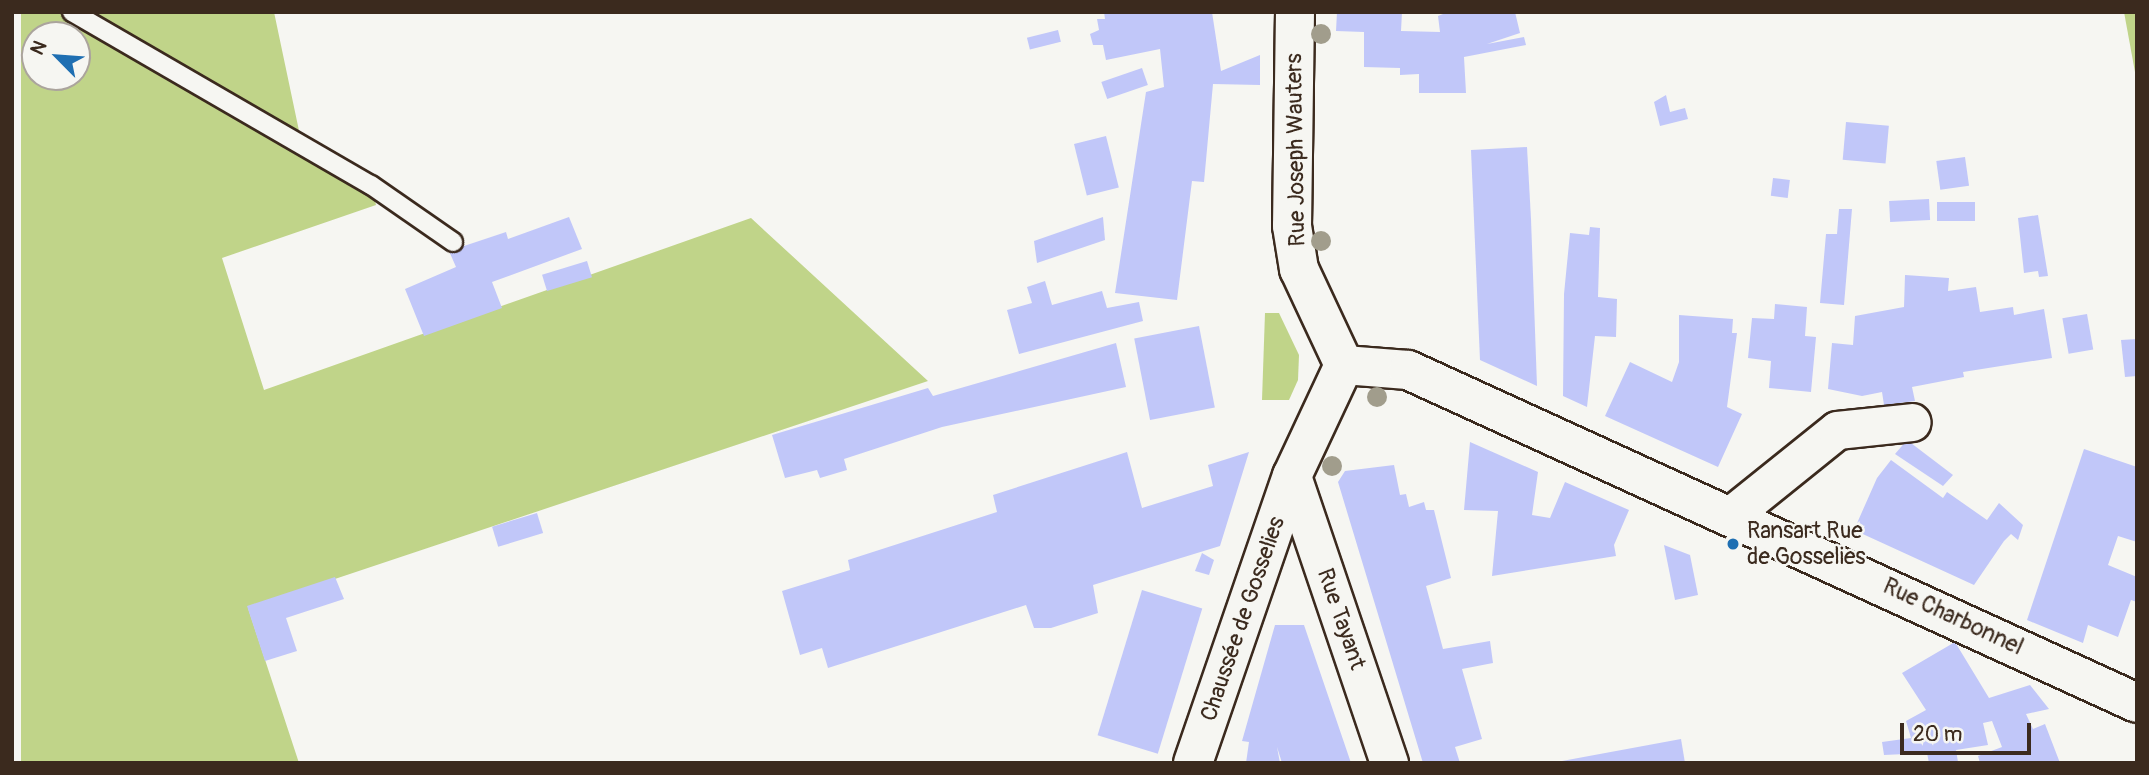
<!DOCTYPE html>
<html>
<head>
<meta charset="utf-8">
<style>
	body { margin:0 }
	#map { position:relative; width:2149px; height:775px; overflow:hidden; background:#f6f6f2; font-family:Pangolin,sans-serif }
	div>[style] { position:absolute }
	.green>* { inset:0; background:#c0d489 }
	.building>* { inset:0; background:#c1c7f9; transform-origin:0 0 }
	.roads { filter:drop-shadow(2px 0 #3b2a1e) drop-shadow(-2px 0 #3b2a1e) drop-shadow(0 2px #3b2a1e) drop-shadow(0 -2px #3b2a1e) }
	.service>* { height:18px; margin:-9px; padding:0 9px; transform-origin:9px; border-radius:9px; background:#f6f6f2 }
	.minor>* { height:37px; margin:-18.5px; padding:0 18.5px; transform-origin:18.5px; border-radius:18.5px; background:#f6f6f2 }
	.tertiary>* { height:38px; margin:-19px; padding:0 19px; transform-origin:19px; border-radius:19px; background:#f6f6f2 }
	.trees>* { width:20px; height:20px; margin:-10px; border-radius:50%; background:#a19d8c }
	.dots>* { width:19px; height:19px; translate:-50% -50%; box-sizing:border-box; border:4px solid #f6f6f2; border-radius:50% }
	span { translate:-50% -50%; white-space:nowrap; text-align:center; line-height:1.15; -webkit-text-stroke:5px #f6f6f2; paint-order:stroke }
	.street-label { font-size:23px; color:#3b2a1e }
	.poi-label { font-size:23px; color:#3b2a1e }
	.left { translate:0 -50%; text-align:left }
	.frame { position:absolute; inset:0; border:14px solid #3b2a1e; pointer-events:none }
	.north { position:absolute; left:21px; top:21px; width:70px; height:70px; box-sizing:border-box; background:#f6f6f2; border:2px solid #aba49d; border-radius:50%; rotate:295deg; font-size:19px; font-weight:700; line-height:28px; text-align:center; color:#3b2a1e }
	.north::after { content:''; display:block; margin:auto; width:24px; height:32px; background:#1f6fb2; clip-path:polygon(50% 0,100% 100%,50% 72%,0 100%) }
	.scale { position:absolute; left:1900px; top:723px; width:131px; height:32px; box-sizing:border-box; border:4px solid #3b2a1e; border-top:0; padding-left:9px; font-size:21px; line-height:24px; white-space:nowrap; color:#3b2a1e; -webkit-text-stroke:5px #f6f6f2; paint-order:stroke }
</style>
</head>
<body>
<div id="map">
	<div class="green">
		<div style="clip-path:polygon(evenodd,21px 12px,274px 12px,302px 145px,371px 185px,376px 205px,222px 258px,264px 390px,751px 218px,928px 381px,248px 608px,299px 763px,21px 763px,21px 12px,35px 35px,77px 35px,77px 77px,35px 77px,35px 35px)"></div>
		<div style="clip-path:polygon(2124px 12px,2137px 12px,2137px 83px)"></div>
		<div style="clip-path:polygon(1265px 313px,1279px 313px,1299px 355px,1298px 380px,1289px 400px,1262px 400px)"></div>
	</div>
	<div class="building">
		<div style="clip-path:polygon(1104px 12px,1212px 12px,1221px 71px,1260px 55px,1260px 85px,1213px 84px,1204px 182px,1192px 181px,1177px 300px,1115px 293px,1146px 92px,1164px 87px,1160px 49px,1106px 60px,1103px 45px,1093px 45px,1090px 34px,1099px 30px,1097px 19px,1105px 19px)"></div>
		<div style="clip-path:polygon(1337px 12px,1402px 12px,1401px 31px,1440px 32px,1438px 16px,1448px 12px,1515px 12px,1520px 33px,1487px 44px,1524px 37px,1526px 45px,1464px 57px,1466px 93px,1419px 93px,1419px 74px,1400px 75px,1400px 68px,1364px 67px,1364px 32px,1336px 31px)"></div>
		<div style="left:1058px;top:30px;width:12px;height:32px;rotate:76deg"></div>
		<div style="left:1142px;top:68px;width:18px;height:43px;rotate:71deg"></div>
		<div style="clip-path:polygon(1666px 95px,1670px 112px,1685px 108px,1688px 119px,1660px 126px,1654px 102px)"></div>
		<div style="left:1846px;top:122px;width:43px;height:38px;rotate:5deg"></div>
		<div style="left:1106px;top:136px;width:53px;height:33px;rotate:76deg"></div>
		<div style="clip-path:polygon(1527px 147px,1531px 219px,1537px 386px,1480px 360px,1471px 150px)"></div>
		<div style="left:1965px;top:157px;width:29px;height:29px;rotate:82deg"></div>
		<div style="left:1773px;top:178px;width:17px;height:18px;rotate:7deg"></div>
		<div style="left:1929px;top:199px;width:21px;height:40px;rotate:87deg"></div>
		<div style="left:1975px;top:202px;width:19px;height:38px;rotate:90deg"></div>
		<div style="clip-path:polygon(1839px 209px,1852px 209px,1844px 305px,1820px 303px,1826px 234px,1837px 234px)"></div>
		<div style="clip-path:polygon(2038px 215px,2048px 276px,2039px 277px,2038px 271px,2024px 273px,2018px 218px)"></div>
		<div style="clip-path:polygon(569px 217px,582px 249px,492px 282px,502px 308px,424px 336px,405px 289px,456px 267px,449px 251px,506px 232px,508px 239px)"></div>
		<div style="clip-path:polygon(1103px 217px,1105px 240px,1037px 263px,1034px 241px)"></div>
		<div style="clip-path:polygon(1590px 227px,1600px 228px,1598px 297px,1617px 299px,1616px 337px,1595px 336px,1587px 407px,1563px 396px,1564px 294px,1570px 233px,1589px 235px)"></div>
		<div style="left:587px;top:261px;width:17px;height:47px;rotate:73deg"></div>
		<div style="clip-path:polygon(1905px 275px,1949px 278px,1948px 291px,1976px 287px,1980px 312px,2013px 307px,2014px 315px,2044px 309px,2052px 358px,1963px 372px,1964px 377px,1912px 387px,1915px 401px,1884px 405px,1882px 392px,1862px 396px,1828px 389px,1832px 343px,1853px 345px,1855px 316px,1904px 307px)"></div>
		<div style="clip-path:polygon(1045px 281px,1052px 305px,1102px 291px,1107px 308px,1139px 302px,1143px 321px,1019px 354px,1007px 310px,1032px 303px,1027px 287px)"></div>
		<div style="clip-path:polygon(1775px 304px,1807px 307px,1805px 336px,1816px 337px,1811px 392px,1769px 388px,1771px 361px,1748px 358px,1752px 318px,1774px 319px)"></div>
		<div style="left:2087px;top:314px;width:36px;height:25px;rotate:80deg"></div>
		<div style="clip-path:polygon(1679px 315px,1733px 319px,1732px 333px,1737px 333px,1727px 407px,1742px 414px,1718px 467px,1605px 416px,1630px 362px,1672px 382px,1679px 362px)"></div>
		<div style="left:1199px;top:326px;width:83px;height:66px;rotate:79deg"></div>
		<div style="clip-path:polygon(2137px 339px,2137px 376px,2125px 377px,2121px 340px)"></div>
		<div style="clip-path:polygon(1116px 343px,1126px 387px,942px 427px,844px 459px,847px 470px,820px 478px,817px 470px,785px 478px,772px 435px,928px 388px,933px 396px)"></div>
		<div style="clip-path:polygon(1907px 440px,1953px 475px,1943px 486px,1895px 454px)"></div>
		<div style="clip-path:polygon(1470px 442px,1538px 472px,1532px 515px,1550px 518px,1565px 482px,1629px 510px,1614px 545px,1616px 556px,1492px 576px,1498px 511px,1464px 510px)"></div>
		<div style="clip-path:polygon(2084px 449px,2137px 467px,2137px 542px,2118px 536px,2108px 565px,2137px 577px,2137px 602px,2131px 600px,2118px 637px,2088px 625px,2083px 643px,2027px 620px)"></div>
		<div style="clip-path:polygon(1127px 452px,1142px 508px,1213px 486px,1208px 465px,1249px 452px,1220px 546px,1093px 585px,1098px 613px,1051px 628px,1034px 628px,1026px 605px,828px 668px,822px 648px,800px 655px,782px 591px,850px 570px,848px 560px,997px 512px,993px 495px)"></div>
		<div style="clip-path:polygon(1891px 460px,1943px 498px,1947px 492px,1987px 520px,1999px 503px,2023px 525px,2018px 540px,2011px 534px,2004px 541px,1974px 585px,1854px 530px,1877px 478px)"></div>
		<div style="clip-path:polygon(1394px 465px,1400px 495px,1406px 494px,1409px 507px,1424px 502px,1426px 510px,1434px 510px,1451px 578px,1426px 586px,1443px 649px,1490px 641px,1493px 663px,1462px 669px,1482px 739px,1455px 747px,1460px 763px,1423px 763px,1338px 482px,1345px 471px)"></div>
		<div style="left:537px;top:513px;width:21px;height:47px;rotate:73deg"></div>
		<div style="clip-path:polygon(1664px 545px,1690px 555px,1698px 595px,1675px 600px)"></div>
		<div style="clip-path:polygon(1202px 553px,1214px 560px,1209px 575px,1195px 571px)"></div>
		<div style="clip-path:polygon(335px 577px,344px 599px,286px 618px,297px 651px,265px 661px,247px 606px)"></div>
		<div style="left:1142px;top:590px;width:63px;height:152px;rotate:17deg"></div>
		<div style="clip-path:polygon(1275px 625px,1304px 625px,1351px 763px,1282px 763px,1277px 747px,1280px 763px,1246px 763px,1249px 742px,1242px 741px)"></div>
		<div style="clip-path:polygon(1955px 642px,1989px 698px,2030px 685px,2049px 709px,2026px 714px,2033px 729px,2045px 724px,2060px 763px,1980px 763px,1978px 756px,2002px 747px,1992px 721px,1983px 723px,1988px 745px,1956px 750px,1958px 762px,1929px 763px,1927px 753px,1884px 755px,1882px 742px,1911px 738px,1906px 721px,1926px 710px,1902px 673px)"></div>
		<div style="clip-path:polygon(1681px 739px,1685px 763px,1562px 763px,1562px 761px)"></div>
	</div>
	<div class="roads">
		<div class="service">
			<div style="left:72px;top:12px;width:345px;rotate:30.1deg"></div>
			<div style="left:371px;top:185px;width:100px;rotate:34.8deg"></div>
		</div>
		<div class="minor">
			<div style="left:1292px;top:476px;width:303px;rotate:71.3deg"></div>
			<div style="left:1730px;top:516px;width:137px;rotate:-38.8deg"></div>
			<div style="left:1837px;top:430px;width:75px;rotate:-6.1deg"></div>
		</div>
		<div class="tertiary">
			<div style="left:1295px;top:12px;width:214px;rotate:90.8deg"></div>
			<div style="left:1292px;top:226px;width:44px;rotate:80.8deg"></div>
			<div style="left:1299px;top:269px;width:106px;rotate:64.9deg"></div>
			<div style="left:1344px;top:365px;width:64px;rotate:4.5deg"></div>
			<div style="left:1408px;top:370px;width:801px;rotate:24.55deg"></div>
			<div style="left:1193px;top:763px;width:304px;rotate:-71deg"></div>
			<div style="left:1292px;top:476px;width:123px;rotate:-64.9deg"></div>
		</div>
	</div>
	<div class="trees">
		<div style="left:1321px;top:34px"></div>
		<div style="left:1321px;top:241px"></div>
		<div style="left:1377px;top:397px"></div>
		<div style="left:1332px;top:466px"></div>
	</div>
	<div class="dots">
		<div style="left:1733px;top:544px;background:#1f6fb2"></div>
	</div>
	<div class="street-label">
		<span style="left:1296px;top:150px;rotate:-91deg">Rue Joseph Wauters</span>
		<span style="left:1953px;top:617px;rotate:25deg">Rue Charbonnel</span>
		<span style="left:1243px;top:619px;rotate:-71deg">Chaussée de Gosselies</span>
		<span style="left:1341px;top:619px;rotate:71deg">Rue Tayant</span>
	</div>
	<div class="poi-label">
		<span class="left" style="left:1747px;top:544px">Ransart Rue<br>de Gosselies</span>
	</div>
	<div class="frame"></div>
	<div class="north">N</div>
	<div class="scale">20 m</div>
</div>
</body>
</html>
